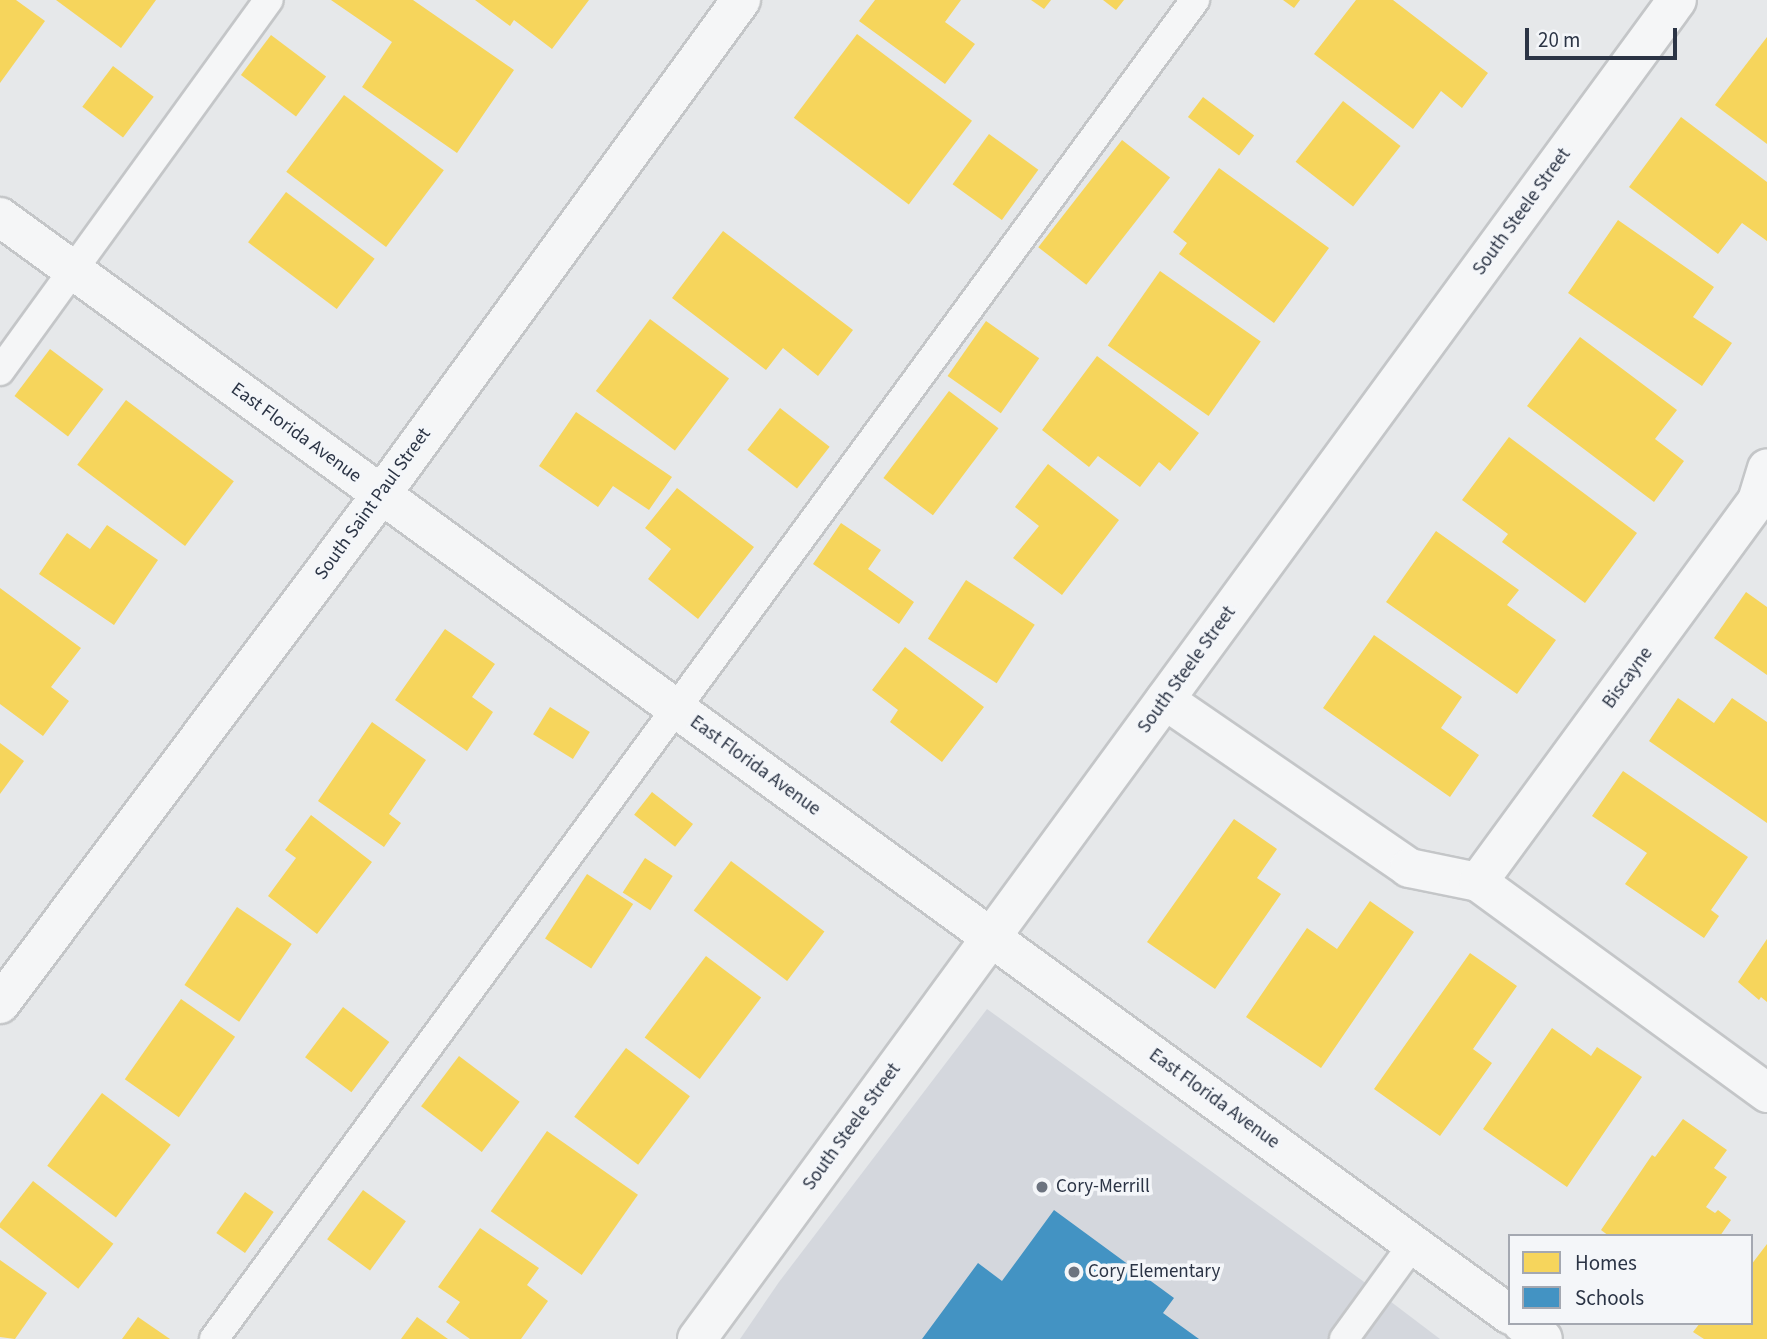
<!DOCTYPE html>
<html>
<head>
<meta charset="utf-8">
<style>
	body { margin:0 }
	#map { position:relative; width:1767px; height:1339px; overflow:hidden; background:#e6e8ea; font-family:"Source Sans 3",sans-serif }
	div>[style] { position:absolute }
	.built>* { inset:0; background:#d4d7dd }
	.homes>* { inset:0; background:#f6d55c; transform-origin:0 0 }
	.schools>* { inset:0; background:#4393c3 }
	.roads { filter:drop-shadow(2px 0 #c4c6c8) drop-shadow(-2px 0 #c4c6c8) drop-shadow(0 2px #c4c6c8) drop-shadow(0 -2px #c4c6c8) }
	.service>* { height:28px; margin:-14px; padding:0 14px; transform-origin:14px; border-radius:14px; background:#f5f6f7 }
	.minor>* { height:38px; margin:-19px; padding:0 19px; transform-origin:19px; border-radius:19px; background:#f5f6f7 }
	.tertiary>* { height:38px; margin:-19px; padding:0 19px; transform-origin:19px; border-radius:19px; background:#f5f6f7 }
	.dots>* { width:19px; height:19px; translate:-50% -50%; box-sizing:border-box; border:4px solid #f4f6f9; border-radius:50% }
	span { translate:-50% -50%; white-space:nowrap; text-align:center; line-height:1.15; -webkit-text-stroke:7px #f4f6f9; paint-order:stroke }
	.street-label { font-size:19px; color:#2b3445 }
	.poi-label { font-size:19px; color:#2b3445 }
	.left { translate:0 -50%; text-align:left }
	.legend { position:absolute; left:1508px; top:1234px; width:245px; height:91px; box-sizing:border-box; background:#f4f6f9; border:2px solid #a4a8b1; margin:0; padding:9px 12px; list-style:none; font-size:21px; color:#2b3445 }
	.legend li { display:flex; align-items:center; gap:14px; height:35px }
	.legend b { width:35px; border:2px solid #a4a8b1 }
	.scale { position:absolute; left:1525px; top:28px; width:152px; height:32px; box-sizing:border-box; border:4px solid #2b3445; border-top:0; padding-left:9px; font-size:21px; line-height:24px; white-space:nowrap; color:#2b3445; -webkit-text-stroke:5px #f4f6f9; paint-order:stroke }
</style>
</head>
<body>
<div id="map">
	<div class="built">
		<div style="clip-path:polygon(987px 1009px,1378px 1292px,1440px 1339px,740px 1339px,779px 1282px)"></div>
	</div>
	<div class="homes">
		<div style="clip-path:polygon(0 0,16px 0,45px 21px,0 83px)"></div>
		<div style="clip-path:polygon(56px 0,156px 0,121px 48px)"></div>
		<div style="clip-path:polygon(331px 0,413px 0,514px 70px,457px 153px,362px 87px,392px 42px)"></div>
		<div style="clip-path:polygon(475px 0,589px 0,552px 49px,514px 20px,510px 26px)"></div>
		<div style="clip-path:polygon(875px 0,961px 0,945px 22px,975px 44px,945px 84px,859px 21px)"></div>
		<div style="clip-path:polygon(1031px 0,1051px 0,1044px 9px)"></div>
		<div style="clip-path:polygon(1103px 0,1124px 0,1116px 10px)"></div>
		<div style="clip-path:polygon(1283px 0,1300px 0,1294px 8px)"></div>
		<div style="clip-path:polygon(1356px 0,1393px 0,1488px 73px,1462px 108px,1441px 91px,1413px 129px,1314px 54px)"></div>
		<div style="left:857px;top:34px;width:144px;height:105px;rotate:37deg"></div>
		<div style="left:271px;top:35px;width:69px;height:50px;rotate:37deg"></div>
		<div style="clip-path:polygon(1767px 37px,1767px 144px,1715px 105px)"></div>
		<div style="left:113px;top:66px;width:51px;height:51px;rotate:37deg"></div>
		<div style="left:344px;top:95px;width:125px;height:96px;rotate:37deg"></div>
		<div style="left:1203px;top:97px;width:64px;height:25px;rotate:37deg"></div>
		<div style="left:1343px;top:101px;width:73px;height:77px;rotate:38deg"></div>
		<div style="clip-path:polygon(1681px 117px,1767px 182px,1767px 241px,1742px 223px,1718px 254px,1629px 187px)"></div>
		<div style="left:989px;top:134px;width:61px;height:62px;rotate:36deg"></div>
		<div style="left:1122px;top:140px;width:61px;height:136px;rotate:38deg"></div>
		<div style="clip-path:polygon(1219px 168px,1329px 248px,1274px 323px,1179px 254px,1187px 243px,1173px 232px)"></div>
		<div style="left:286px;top:192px;width:111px;height:63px;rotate:37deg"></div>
		<div style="clip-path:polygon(1618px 220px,1714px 287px,1693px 317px,1732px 343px,1702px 386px,1568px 293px)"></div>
		<div style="clip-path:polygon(723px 231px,853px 330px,818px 376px,783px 348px,766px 370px,672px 298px)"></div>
		<div style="left:1160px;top:271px;width:123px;height:91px;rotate:35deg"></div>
		<div style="left:650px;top:319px;width:99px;height:90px;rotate:37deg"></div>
		<div style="left:986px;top:321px;width:65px;height:67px;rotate:35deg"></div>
		<div style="clip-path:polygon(1580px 337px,1677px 410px,1655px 439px,1684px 461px,1654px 502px,1527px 406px)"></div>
		<div style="left:50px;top:349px;width:67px;height:59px;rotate:37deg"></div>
		<div style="clip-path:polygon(1097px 356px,1199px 433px,1170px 471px,1159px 462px,1140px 487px,1098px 456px,1089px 467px,1042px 430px)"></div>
		<div style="left:949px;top:391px;width:62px;height:109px;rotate:37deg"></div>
		<div style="left:126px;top:400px;width:135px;height:81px;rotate:37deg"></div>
		<div style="left:780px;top:408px;width:63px;height:53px;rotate:38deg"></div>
		<div style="clip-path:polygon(576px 412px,672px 477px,649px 510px,613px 486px,598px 507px,539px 466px)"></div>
		<div style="clip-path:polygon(1509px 437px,1637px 533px,1585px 603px,1502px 542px,1508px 534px,1462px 500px)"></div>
		<div style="clip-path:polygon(1048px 464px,1119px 520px,1062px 595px,1013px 558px,1039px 526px,1015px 507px)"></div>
		<div style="clip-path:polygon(677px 488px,754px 547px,698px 619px,648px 579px,671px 549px,645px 528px)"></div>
		<div style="clip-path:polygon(841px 523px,881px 550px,868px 569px,914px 602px,899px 624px,813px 564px)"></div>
		<div style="clip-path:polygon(107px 525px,158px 560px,114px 625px,39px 574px,67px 533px,90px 549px)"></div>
		<div style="clip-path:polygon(1436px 531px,1519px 590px,1507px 605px,1556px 640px,1517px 694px,1386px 602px)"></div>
		<div style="left:966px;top:580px;width:82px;height:70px;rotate:33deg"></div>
		<div style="clip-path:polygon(0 588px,81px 648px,51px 687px,69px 701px,43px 736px,0 704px)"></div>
		<div style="clip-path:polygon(1746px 592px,1767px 607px,1767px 675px,1714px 638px)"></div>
		<div style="clip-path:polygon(445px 629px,495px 664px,472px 697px,493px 712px,467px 751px,395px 700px)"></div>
		<div style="clip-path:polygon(1374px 635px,1462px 697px,1441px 728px,1479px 755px,1450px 797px,1323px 708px)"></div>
		<div style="clip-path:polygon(905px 647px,984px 707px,942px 762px,890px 722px,898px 710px,872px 690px)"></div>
		<div style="clip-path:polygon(1678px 698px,1714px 723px,1732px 698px,1767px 722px,1767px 823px,1649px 741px)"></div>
		<div style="left:550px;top:707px;width:47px;height:32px;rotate:32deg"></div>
		<div style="clip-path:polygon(372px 722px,426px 760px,389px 814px,401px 823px,384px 847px,318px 801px)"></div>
		<div style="clip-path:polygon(0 743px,24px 761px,0 794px)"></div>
		<div style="clip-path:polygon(1623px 771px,1748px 857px,1711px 910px,1719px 916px,1704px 938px,1625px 884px,1647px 853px,1592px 816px)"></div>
		<div style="left:652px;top:792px;width:52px;height:29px;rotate:38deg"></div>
		<div style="clip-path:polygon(311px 815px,372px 862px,317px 934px,268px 896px,296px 858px,285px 850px)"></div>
		<div style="clip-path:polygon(1234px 819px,1277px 849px,1257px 878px,1281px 894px,1215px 989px,1147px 942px)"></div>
		<div style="left:645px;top:858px;width:33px;height:41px;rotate:33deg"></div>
		<div style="left:731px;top:861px;width:117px;height:62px;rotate:37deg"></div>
		<div style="left:587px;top:874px;width:55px;height:77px;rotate:33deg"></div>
		<div style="clip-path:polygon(1370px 901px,1414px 932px,1321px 1068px,1246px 1017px,1307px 928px,1337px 949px)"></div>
		<div style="left:237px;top:907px;width:66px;height:94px;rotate:34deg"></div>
		<div style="clip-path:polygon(1767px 939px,1767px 1002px,1761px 997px,1759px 1000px,1738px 982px)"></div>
		<div style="clip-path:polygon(1470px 953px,1517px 986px,1473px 1049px,1492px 1063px,1440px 1136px,1374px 1089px)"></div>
		<div style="left:706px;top:956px;width:69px;height:102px;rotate:37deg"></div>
		<div style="left:181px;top:999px;width:66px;height:98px;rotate:35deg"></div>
		<div style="left:343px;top:1007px;width:58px;height:63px;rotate:37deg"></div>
		<div style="clip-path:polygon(1552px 1028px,1591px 1056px,1597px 1047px,1642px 1077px,1567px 1187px,1483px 1129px)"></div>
		<div style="left:626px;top:1048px;width:80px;height:86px;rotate:37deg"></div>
		<div style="left:459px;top:1056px;width:76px;height:63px;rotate:37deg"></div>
		<div style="left:102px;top:1093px;width:86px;height:91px;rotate:37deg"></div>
		<div style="clip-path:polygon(1683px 1119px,1727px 1150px,1714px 1168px,1727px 1177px,1706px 1207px,1715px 1213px,1718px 1210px,1731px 1220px,1720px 1236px,1609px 1236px,1601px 1230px,1652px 1155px,1655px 1157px)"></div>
		<div style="left:547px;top:1131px;width:111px;height:98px;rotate:35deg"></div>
		<div style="left:33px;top:1181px;width:102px;height:57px;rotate:38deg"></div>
		<div style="left:363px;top:1190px;width:53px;height:61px;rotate:36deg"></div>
		<div style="left:245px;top:1192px;width:35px;height:50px;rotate:35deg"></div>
		<div style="clip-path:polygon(480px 1228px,539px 1268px,527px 1285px,548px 1301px,521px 1339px,470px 1339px,446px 1322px,460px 1302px,438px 1287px)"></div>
		<div style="clip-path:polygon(1767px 1244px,1767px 1339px,1704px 1339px,1693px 1332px,1700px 1323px,1751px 1323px,1751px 1265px)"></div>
		<div style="clip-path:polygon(0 1260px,47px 1293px,15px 1339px,0 1337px)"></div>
		<div style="clip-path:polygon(138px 1317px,170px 1339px,122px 1339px)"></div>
		<div style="clip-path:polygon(417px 1317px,448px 1339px,401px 1339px)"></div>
	</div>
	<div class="schools">
		<div style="clip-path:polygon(1054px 1210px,1174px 1298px,1163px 1313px,1199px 1339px,922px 1339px,978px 1263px,1002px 1281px)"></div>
	</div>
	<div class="roads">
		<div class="service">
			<div style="left:0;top:371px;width:458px;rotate:-54.1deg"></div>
			<div style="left:214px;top:1339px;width:1660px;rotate:-53.77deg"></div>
			<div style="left:1344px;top:1339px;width:117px;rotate:-54deg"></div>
		</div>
		<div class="minor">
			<div style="left:1165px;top:700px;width:296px;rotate:34.5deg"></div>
			<div style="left:1409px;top:868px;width:70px;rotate:11.5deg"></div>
			<div style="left:1478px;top:882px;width:358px;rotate:36.1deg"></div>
			<div style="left:1478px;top:882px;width:472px;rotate:-53.8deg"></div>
			<div style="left:1757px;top:501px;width:34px;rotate:-73deg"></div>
			<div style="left:0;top:1004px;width:636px;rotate:-53.18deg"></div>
			<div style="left:381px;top:495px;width:612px;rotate:-53.97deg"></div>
		</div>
		<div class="tertiary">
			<div style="left:0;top:217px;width:1867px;rotate:36.02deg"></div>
			<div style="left:1522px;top:1323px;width:26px;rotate:37deg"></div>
			<div style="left:697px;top:1339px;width:1659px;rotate:-53.8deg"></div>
		</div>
	</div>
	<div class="dots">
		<div style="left:1042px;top:1187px;background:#6c737f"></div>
		<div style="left:1074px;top:1272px;background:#6c737f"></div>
	</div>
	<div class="street-label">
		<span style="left:1522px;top:212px;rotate:-54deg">South Steele Street</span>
		<span style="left:296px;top:433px;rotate:36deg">East Florida Avenue</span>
		<span style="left:373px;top:504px;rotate:-54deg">South Saint Paul Street</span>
		<span style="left:1187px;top:670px;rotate:-54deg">South Steele Street</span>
		<span style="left:1628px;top:678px;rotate:-54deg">Biscayne</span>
		<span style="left:755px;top:766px;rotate:36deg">East Florida Avenue</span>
		<span style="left:1214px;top:1099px;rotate:36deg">East Florida Avenue</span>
		<span style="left:852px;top:1127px;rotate:-54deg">South Steele Street</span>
	</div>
	<div class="poi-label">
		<span class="left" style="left:1056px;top:1187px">Cory-Merrill</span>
		<span class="left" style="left:1088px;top:1272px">Cory Elementary</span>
	</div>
	<ul class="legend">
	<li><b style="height:19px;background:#f6d55c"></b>Homes</li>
	<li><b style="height:19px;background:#4393c3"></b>Schools</li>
	</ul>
	<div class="scale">20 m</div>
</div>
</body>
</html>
